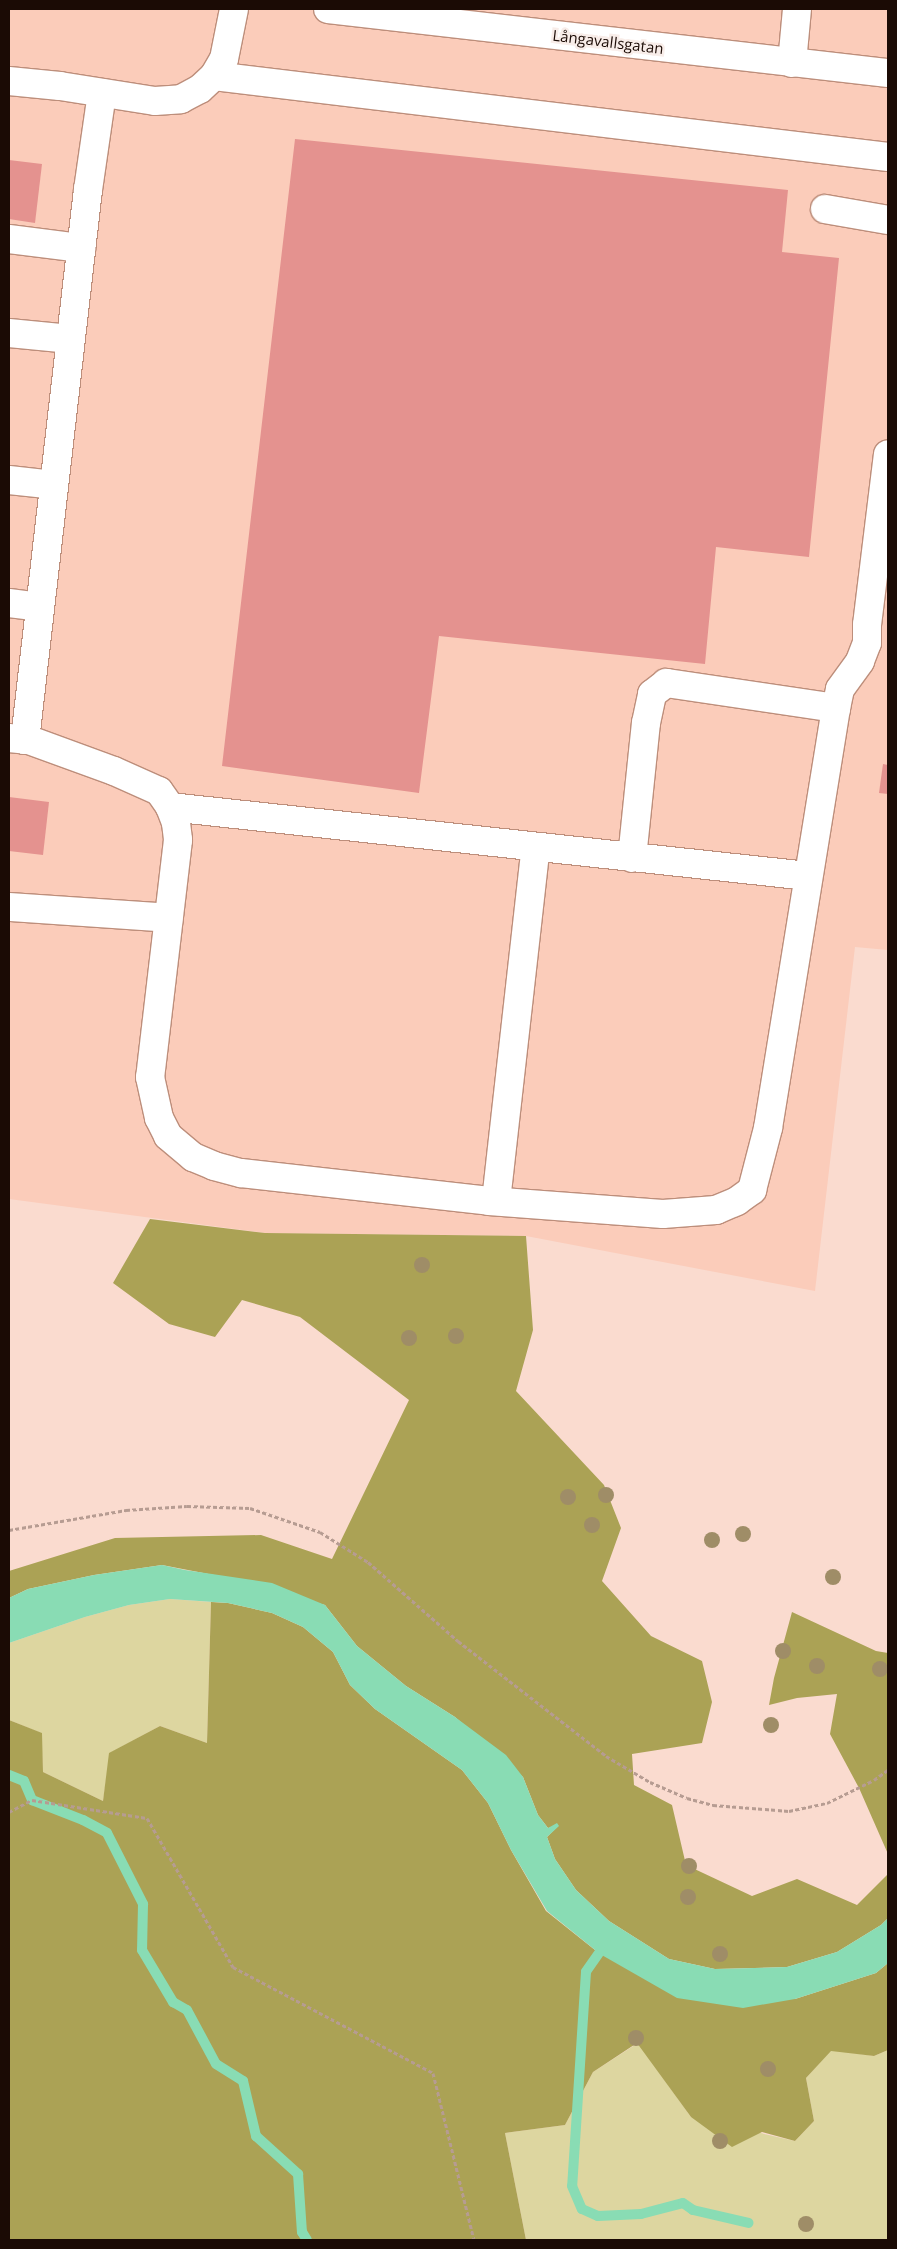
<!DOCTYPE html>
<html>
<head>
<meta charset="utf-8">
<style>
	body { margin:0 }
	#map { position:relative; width:897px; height:2249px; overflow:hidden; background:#fadbcf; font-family:"Open Sans",sans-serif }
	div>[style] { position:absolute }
	.built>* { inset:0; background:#fbccba }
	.green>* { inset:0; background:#ddd6a0 }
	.forest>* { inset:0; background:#aba255 }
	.water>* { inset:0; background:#89dcb4 }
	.stream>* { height:10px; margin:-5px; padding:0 5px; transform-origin:5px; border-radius:5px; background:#89dcb4 }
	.building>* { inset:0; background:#e4928f }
	.path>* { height:3px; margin-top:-1.5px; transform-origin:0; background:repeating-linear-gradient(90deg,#b69c92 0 4px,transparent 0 6.5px) }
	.roads { filter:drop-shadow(1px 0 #bd8e7b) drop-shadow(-1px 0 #bd8e7b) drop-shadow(0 1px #bd8e7b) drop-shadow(0 -1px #bd8e7b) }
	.minor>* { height:28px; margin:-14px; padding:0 14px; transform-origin:14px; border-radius:14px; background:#fff }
	.trees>* { width:16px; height:16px; margin:-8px; border-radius:50%; background:#9f8d67 }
	span { translate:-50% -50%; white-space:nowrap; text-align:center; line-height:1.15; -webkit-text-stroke:5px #f8ede9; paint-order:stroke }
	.street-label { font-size:15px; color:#1b0b05 }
	.frame { position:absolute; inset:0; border:10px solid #1b0b05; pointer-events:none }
</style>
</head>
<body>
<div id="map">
	<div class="built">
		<div style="clip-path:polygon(9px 9px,888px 9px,888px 950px,855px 947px,815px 1291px,526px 1236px,265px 1233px,9px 1199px)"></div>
	</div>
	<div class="green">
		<div style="clip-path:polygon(170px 1599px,211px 1602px,207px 1743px,160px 1726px,110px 1753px,103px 1801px,43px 1772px,41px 1733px,9px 1720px,9px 1643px,85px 1617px,129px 1605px)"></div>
		<div style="clip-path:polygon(638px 2043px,691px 2117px,795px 2141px,814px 2121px,806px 2078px,831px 2050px,874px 2056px,888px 2050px,888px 2240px,526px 2240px,505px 2133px,565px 2125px,593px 2072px)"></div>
	</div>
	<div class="forest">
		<div style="clip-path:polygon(150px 1219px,265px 1233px,526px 1236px,533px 1330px,516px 1391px,604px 1485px,621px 1528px,602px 1581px,651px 1636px,702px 1661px,712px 1702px,702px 1743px,632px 1754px,634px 1785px,672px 1805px,686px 1865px,752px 1896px,797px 1879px,857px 1905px,888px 1874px,888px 1918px,881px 1925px,837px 1952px,787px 1967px,715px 1969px,669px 1959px,609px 1921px,576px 1890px,555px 1859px,547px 1837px,558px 1826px,548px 1828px,538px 1815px,523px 1777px,455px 1717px,406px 1686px,357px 1646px,325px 1605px,224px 1577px,162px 1565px,94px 1575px,28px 1589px,9px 1598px,9px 1571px,115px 1538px,261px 1535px,332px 1559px,409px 1400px,300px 1317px,242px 1300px,215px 1337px,169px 1324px,113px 1283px)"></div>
		<div style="clip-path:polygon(211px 1602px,228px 1603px,272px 1613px,303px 1627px,333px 1652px,350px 1685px,375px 1709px,462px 1770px,488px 1803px,511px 1850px,546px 1911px,600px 1954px,795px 1999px,876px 1973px,888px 1963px,888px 2050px,874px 2056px,831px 2051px,806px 2078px,814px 2121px,795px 2141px,762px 2132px,732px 2147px,691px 2117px,637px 2043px,593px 2072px,565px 2125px,505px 2133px,526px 2240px,9px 2240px,9px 1720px,42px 1733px,43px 1772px,103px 1801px,109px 1753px,160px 1726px,207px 1743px)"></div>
		<div style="clip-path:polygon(792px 1612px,876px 1651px,888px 1653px,888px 1854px,859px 1788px,830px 1734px,837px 1694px,797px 1698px,769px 1705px,774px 1678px)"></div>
	</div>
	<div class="water">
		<div style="clip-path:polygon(162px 1565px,185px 1570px,272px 1583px,325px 1605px,357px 1646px,406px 1686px,455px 1717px,506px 1755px,523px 1777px,538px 1815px,548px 1828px,557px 1823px,559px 1826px,547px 1837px,555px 1859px,576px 1890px,609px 1921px,669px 1959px,715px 1969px,787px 1967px,837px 1952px,881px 1925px,888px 1918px,888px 1963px,876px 1973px,795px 1999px,743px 2008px,677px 1998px,600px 1954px,547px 1911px,511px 1850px,488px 1803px,462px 1770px,375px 1709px,350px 1685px,333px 1652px,303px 1627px,272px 1613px,228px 1603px,170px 1599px,129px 1605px,85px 1617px,9px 1643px,9px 1598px,28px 1589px,94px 1575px)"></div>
	</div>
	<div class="stream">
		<div style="left:9px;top:1775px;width:16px;rotate:22deg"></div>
		<div style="left:24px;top:1781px;width:21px;rotate:67deg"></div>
		<div style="left:32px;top:1800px;width:55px;rotate:21.4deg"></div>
		<div style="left:83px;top:1820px;width:27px;rotate:28deg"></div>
		<div style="left:107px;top:1833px;width:80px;rotate:63.1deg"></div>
		<div style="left:143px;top:1904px;width:46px;rotate:91.2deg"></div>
		<div style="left:142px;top:1950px;width:61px;rotate:59.2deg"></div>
		<div style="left:173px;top:2002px;width:16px;rotate:30deg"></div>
		<div style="left:187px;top:2010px;width:61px;rotate:61.8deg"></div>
		<div style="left:216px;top:2064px;width:32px;rotate:32deg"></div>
		<div style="left:243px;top:2081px;width:57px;rotate:76.7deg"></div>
		<div style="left:256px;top:2136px;width:57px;rotate:42.1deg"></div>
		<div style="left:298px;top:2174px;width:58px;rotate:86.1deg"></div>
		<div style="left:302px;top:2232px;width:9px;rotate:58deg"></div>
		<div style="left:606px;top:1943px;width:35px;rotate:125deg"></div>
		<div style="left:586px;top:1972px;width:214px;rotate:93.7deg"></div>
		<div style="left:572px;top:2186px;width:25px;rotate:67deg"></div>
		<div style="left:582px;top:2209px;width:17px;rotate:24deg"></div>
		<div style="left:598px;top:2216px;width:43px;rotate:-2.7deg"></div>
		<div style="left:641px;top:2214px;width:43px;rotate:-14.7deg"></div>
		<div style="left:683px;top:2203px;width:12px;rotate:35deg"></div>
		<div style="left:693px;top:2210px;width:57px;rotate:13.1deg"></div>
	</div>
	<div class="building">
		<div style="clip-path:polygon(295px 139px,788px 190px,782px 252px,839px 258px,809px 557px,716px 547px,705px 664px,439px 636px,419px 793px,222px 766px)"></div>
		<div style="clip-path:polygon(9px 160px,42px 164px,35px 223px,9px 219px)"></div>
		<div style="clip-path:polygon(883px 764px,888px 765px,888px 794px,879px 793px)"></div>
		<div style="clip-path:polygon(9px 797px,49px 802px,43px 855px,9px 851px)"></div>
	</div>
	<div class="path">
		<div style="left:9px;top:1530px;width:119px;rotate:-9.7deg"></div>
		<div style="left:126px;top:1510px;width:61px;rotate:-3.8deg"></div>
		<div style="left:187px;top:1506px;width:63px;rotate:1.8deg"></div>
		<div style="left:250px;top:1508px;width:74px;rotate:18.9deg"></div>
		<div style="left:320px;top:1532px;width:57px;rotate:32deg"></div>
		<div style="left:368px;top:1562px;width:120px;rotate:41.3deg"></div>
		<div style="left:458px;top:1641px;width:187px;rotate:37.8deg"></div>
		<div style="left:606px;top:1756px;width:51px;rotate:30.6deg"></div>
		<div style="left:650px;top:1782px;width:40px;rotate:23.4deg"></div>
		<div style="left:687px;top:1798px;width:27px;rotate:15deg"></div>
		<div style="left:713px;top:1805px;width:76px;rotate:4.5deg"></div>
		<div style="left:789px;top:1811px;width:39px;rotate:-12deg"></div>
		<div style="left:827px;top:1803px;width:52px;rotate:-26.1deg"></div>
		<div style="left:874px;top:1780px;width:17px;rotate:-36deg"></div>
		<div style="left:9px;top:1812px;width:26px;rotate:-28deg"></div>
		<div style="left:32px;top:1800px;width:116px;rotate:8.9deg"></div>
		<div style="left:147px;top:1818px;width:172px;rotate:60deg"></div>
		<div style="left:233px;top:1967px;width:226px;rotate:27.9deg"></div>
		<div style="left:433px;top:2073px;width:172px;rotate:76.2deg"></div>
	</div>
	<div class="roads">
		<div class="minor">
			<div style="left:328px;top:9px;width:564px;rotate:6.52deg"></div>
			<div style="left:792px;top:63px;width:54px;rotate:-84.7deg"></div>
			<div style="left:214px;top:76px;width:679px;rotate:6.85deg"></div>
			<div style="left:9px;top:81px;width:51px;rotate:5.6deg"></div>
			<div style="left:60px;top:86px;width:96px;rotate:9deg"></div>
			<div style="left:155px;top:101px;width:26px;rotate:-4deg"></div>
			<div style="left:181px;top:99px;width:21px;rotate:-28deg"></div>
			<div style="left:200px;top:89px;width:19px;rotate:-43deg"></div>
			<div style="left:214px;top:76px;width:20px;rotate:-60deg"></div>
			<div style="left:224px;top:59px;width:51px;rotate:-78.7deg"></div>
			<div style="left:825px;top:209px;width:64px;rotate:9.9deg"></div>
			<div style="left:9px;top:239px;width:73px;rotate:7.1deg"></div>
			<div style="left:9px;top:333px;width:62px;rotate:5.5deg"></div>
			<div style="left:9px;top:480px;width:45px;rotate:6.3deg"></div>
			<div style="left:9px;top:603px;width:31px;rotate:7deg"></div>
			<div style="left:9px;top:738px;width:20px;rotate:6deg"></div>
			<div style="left:29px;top:740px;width:90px;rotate:20deg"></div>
			<div style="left:114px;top:771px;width:49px;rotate:24deg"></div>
			<div style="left:159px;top:791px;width:19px;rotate:55deg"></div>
			<div style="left:170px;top:807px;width:17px;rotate:69deg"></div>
			<div style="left:176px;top:823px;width:17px;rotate:83deg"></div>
			<div style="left:178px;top:840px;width:239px;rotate:96.7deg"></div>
			<div style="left:150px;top:1077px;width:42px;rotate:77.6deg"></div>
			<div style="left:159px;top:1118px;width:20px;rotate:63deg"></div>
			<div style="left:168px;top:1136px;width:33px;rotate:40deg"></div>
			<div style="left:193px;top:1157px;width:23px;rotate:23deg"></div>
			<div style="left:214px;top:1166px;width:28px;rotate:15deg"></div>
			<div style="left:241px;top:1173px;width:250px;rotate:6.4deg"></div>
			<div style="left:489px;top:1201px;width:174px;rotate:4.3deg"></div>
			<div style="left:663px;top:1214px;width:53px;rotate:-4.3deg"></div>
			<div style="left:716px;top:1210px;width:23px;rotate:-23deg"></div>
			<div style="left:737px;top:1201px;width:19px;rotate:-36deg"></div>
			<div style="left:752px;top:1190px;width:64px;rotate:-75.5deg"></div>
			<div style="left:768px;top:1128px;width:425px;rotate:-80.8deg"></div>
			<div style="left:836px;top:708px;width:19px;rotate:-78deg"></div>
			<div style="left:840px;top:689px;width:34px;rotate:-54deg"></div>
			<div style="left:860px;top:661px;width:19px;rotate:-69deg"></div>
			<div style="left:867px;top:643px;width:18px;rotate:-90deg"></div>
			<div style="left:867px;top:625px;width:172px;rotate:-83deg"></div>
			<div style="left:25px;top:740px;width:554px;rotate:-83.47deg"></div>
			<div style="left:88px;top:190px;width:98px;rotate:-81.8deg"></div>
			<div style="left:170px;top:807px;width:642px;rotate:6.17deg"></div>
			<div style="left:632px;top:858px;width:136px;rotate:-84.1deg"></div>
			<div style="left:646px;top:723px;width:30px;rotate:-78deg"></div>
			<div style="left:652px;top:694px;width:18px;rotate:-38deg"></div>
			<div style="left:666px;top:683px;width:172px;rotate:8.4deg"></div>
			<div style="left:9px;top:907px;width:160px;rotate:3.9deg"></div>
			<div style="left:496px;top:1201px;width:356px;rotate:-83.6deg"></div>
		</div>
	</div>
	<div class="trees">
		<div style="left:422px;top:1265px"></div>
		<div style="left:456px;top:1336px"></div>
		<div style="left:409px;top:1338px"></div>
		<div style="left:606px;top:1495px"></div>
		<div style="left:568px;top:1497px"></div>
		<div style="left:592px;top:1525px"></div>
		<div style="left:743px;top:1534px"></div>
		<div style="left:712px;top:1540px"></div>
		<div style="left:833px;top:1577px"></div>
		<div style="left:783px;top:1651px"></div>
		<div style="left:817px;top:1666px"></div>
		<div style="left:880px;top:1669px"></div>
		<div style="left:771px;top:1725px"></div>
		<div style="left:689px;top:1866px"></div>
		<div style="left:688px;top:1897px"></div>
		<div style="left:720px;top:1954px"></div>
		<div style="left:636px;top:2038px"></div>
		<div style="left:768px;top:2069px"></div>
		<div style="left:720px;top:2141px"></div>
		<div style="left:806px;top:2224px"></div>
	</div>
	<div class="street-label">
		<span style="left:608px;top:42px;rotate:7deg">Långavallsgatan</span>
	</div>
	<div class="frame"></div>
</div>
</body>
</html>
